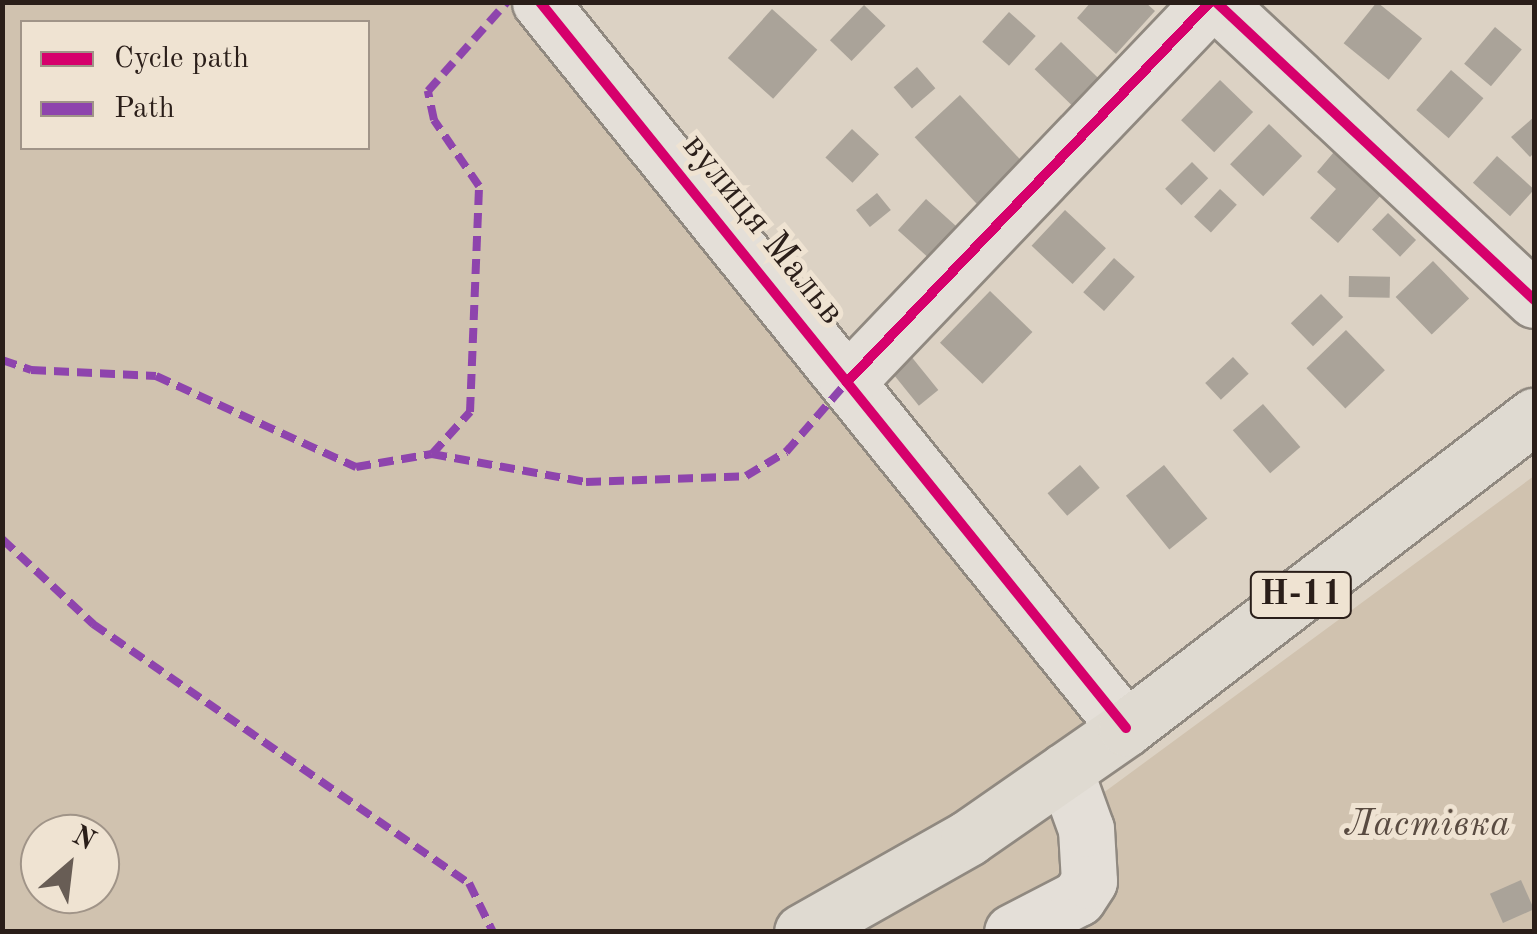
<!DOCTYPE html>
<html>
<head>
<meta charset="utf-8">
<style>
	body { margin:0 }
	#map { position:relative; width:1537px; height:934px; overflow:hidden; background:#dcd2c4; font-family:"Old Standard TT",serif }
	div>[style] { position:absolute }
	.green>* { inset:0; background:#d0c2af }
	.building>* { inset:0; background:#aaa399; transform-origin:0 0 }
	.roads { filter:drop-shadow(2px 0 #908980) drop-shadow(-2px 0 #908980) drop-shadow(0 2px #908980) drop-shadow(0 -2px #908980) }
	.minor>* { height:55px; margin:-27.5px; padding:0 27.5px; transform-origin:27.5px; border-radius:27.5px; background:#e4dfd8 }
	.major>* { height:55px; margin:-27.5px; padding:0 27.5px; transform-origin:27.5px; border-radius:27.5px; background:#dfdad1 }
	.quiet>* { height:8px; margin-top:-4px; transform-origin:0; background:repeating-linear-gradient(90deg,#8e44ad 0 15px,transparent 0 23px) }
	.cycleway>* { height:10px; margin:-5px; padding:0 5px; transform-origin:5px; border-radius:5px; background:#d6006c }
	span { translate:-50% -50%; white-space:nowrap; text-align:center; line-height:1.15; -webkit-text-stroke:10px #efe3d2; paint-order:stroke }
	.shield-label span { padding:2px 8px; background:#efe3d2; border:2px solid; border-radius:8px; -webkit-text-stroke-width:0 }
	.shield-label { font-size:35px; color:#2a1e19; font-weight:700 }
	.street-label { font-size:38px; color:#2a1e19 }
	.park-label { font-size:38px; color:#594b41; font-style:italic }
	.frame { position:absolute; inset:0; border:5px solid #2a1e19; pointer-events:none }
	.legend { position:absolute; left:20px; top:20px; width:350px; height:130px; box-sizing:border-box; background:#efe3d2; border:2px solid #a09488; margin:0; padding:12px 18px; list-style:none; font-size:30px; color:#2a1e19 }
	.legend li { display:flex; align-items:center; gap:20px; height:50px }
	.legend b { width:50px; border:2px solid #a09488 }
	.north { position:absolute; left:20px; top:814px; width:100px; height:100px; box-sizing:border-box; background:#efe3d2; border:2px solid #a09488; border-radius:50%; rotate:28deg; font-size:28px; font-weight:700; line-height:40px; text-align:center; color:#2a1e19 }
	.north::after { content:''; display:block; margin:auto; width:35px; height:45px; background:#685d55; clip-path:polygon(50% 0,100% 100%,50% 72%,0 100%) }
</style>
</head>
<body>
<div id="map">
	<div class="green">
		<div style="clip-path:polygon(evenodd,2px 3px,540px 3px,1126px 728px,1080px 810px,1534px 476px,1534px 931px,3px 931px,2px 3px,22px 22px,368px 22px,368px 148px,22px 148px,22px 22px,2px 3px,40px 834px,100px 834px,100px 894px,40px 894px,40px 834px)"></div>
	</div>
	<div class="building">
		<div style="clip-path:polygon(1091px 2px,1145px 2px,1155px 11px,1116px 54px,1077px 18px)"></div>
		<div style="left:1377px;top:2px;width:58px;height:53px;rotate:39deg"></div>
		<div style="left:864px;top:5px;width:30px;height:49px;rotate:44deg"></div>
		<div style="left:772px;top:9px;width:61px;height:66px;rotate:42deg"></div>
		<div style="left:1009px;top:12px;width:36px;height:40px;rotate:42deg"></div>
		<div style="left:1495px;top:27px;width:35px;height:48px;rotate:40deg"></div>
		<div style="left:1061px;top:42px;width:56px;height:38px;rotate:44deg"></div>
		<div style="left:917px;top:67px;width:28px;height:31px;rotate:49deg"></div>
		<div style="left:1451px;top:70px;width:43px;height:53px;rotate:41deg"></div>
		<div style="left:1220px;top:80px;width:46px;height:56px;rotate:44deg"></div>
		<div style="left:960px;top:95px;width:92px;height:62px;rotate:47deg"></div>
		<div style="clip-path:polygon(1534px 117px,1534px 153px,1530px 157px,1511px 137px)"></div>
		<div style="left:1269px;top:124px;width:46px;height:56px;rotate:44deg"></div>
		<div style="left:852px;top:129px;width:37px;height:39px;rotate:43deg"></div>
		<div style="clip-path:polygon(1334px 152px,1382px 194px,1338px 243px,1310px 218px,1336px 189px,1317px 172px)"></div>
		<div style="left:1497px;top:156px;width:50px;height:36px;rotate:42deg"></div>
		<div style="left:1192px;top:162px;width:23px;height:38px;rotate:45deg"></div>
		<div style="left:1220px;top:189px;width:23px;height:38px;rotate:43deg"></div>
		<div style="left:877px;top:193px;width:22px;height:27px;rotate:51deg"></div>
		<div style="left:926px;top:199px;width:47px;height:42px;rotate:42deg"></div>
		<div style="left:1065px;top:210px;width:56px;height:49px;rotate:43deg"></div>
		<div style="left:1388px;top:213px;width:39px;height:23px;rotate:44deg"></div>
		<div style="left:1114px;top:258px;width:28px;height:46px;rotate:42deg"></div>
		<div style="left:1433px;top:261px;width:52px;height:52px;rotate:46deg"></div>
		<div style="left:1349px;top:276px;width:41px;height:21px;rotate:1deg"></div>
		<div style="left:990px;top:291px;width:59px;height:72px;rotate:44deg"></div>
		<div style="left:1321px;top:294px;width:32px;height:42px;rotate:46deg"></div>
		<div style="left:1346px;top:330px;width:56px;height:55px;rotate:46deg"></div>
		<div style="left:910px;top:355px;width:45px;height:25px;rotate:51deg"></div>
		<div style="left:1233px;top:357px;width:23px;height:38px;rotate:47deg"></div>
		<div style="left:1263px;top:404px;width:57px;height:40px;rotate:49deg"></div>
		<div style="left:1080px;top:465px;width:30px;height:43px;rotate:49deg"></div>
		<div style="left:1164px;top:465px;width:69px;height:49px;rotate:51deg"></div>
		<div style="left:1521px;top:880px;width:32px;height:34px;rotate:66deg"></div>
	</div>
	<div class="roads">
		<div class="minor">
			<div style="left:540px;top:2px;width:933px;rotate:51.09deg"></div>
			<div style="left:1216px;top:2px;width:436px;rotate:43.1deg"></div>
			<div style="left:847px;top:382px;width:526px;rotate:-46.31deg"></div>
			<div style="left:1012px;top:932px;width:74px;rotate:-27.3deg"></div>
			<div style="left:1078px;top:898px;width:20px;rotate:-57deg"></div>
			<div style="left:1089px;top:881px;width:52px;rotate:-93.3deg"></div>
			<div style="left:1086px;top:829px;width:62px;rotate:-109.9deg"></div>
		</div>
		<div class="major">
			<div style="left:802px;top:932px;width:191px;rotate:-29.5deg"></div>
			<div style="left:968px;top:838px;width:193px;rotate:-34.8deg"></div>
			<div style="left:1126px;top:728px;width:514px;rotate:-37.41deg"></div>
		</div>
	</div>
	<div class="quiet">
		<div style="left:2px;top:360px;width:31px;rotate:19deg"></div>
		<div style="left:31px;top:370px;width:125px;rotate:2.7deg"></div>
		<div style="left:156px;top:376px;width:220px;rotate:24.5deg"></div>
		<div style="left:356px;top:467px;width:77px;rotate:-9.7deg"></div>
		<div style="left:432px;top:454px;width:57px;rotate:-47.9deg"></div>
		<div style="left:470px;top:412px;width:226px;rotate:-87.7deg"></div>
		<div style="left:479px;top:186px;width:80px;rotate:-124.3deg"></div>
		<div style="left:434px;top:120px;width:30px;rotate:-102deg"></div>
		<div style="left:428px;top:91px;width:119px;rotate:-48.4deg"></div>
		<div style="left:432px;top:454px;width:157px;rotate:10.3deg"></div>
		<div style="left:586px;top:482px;width:160px;rotate:-2.1deg"></div>
		<div style="left:746px;top:476px;width:47px;rotate:-31deg"></div>
		<div style="left:786px;top:452px;width:93px;rotate:-48.9deg"></div>
		<div style="left:2px;top:539px;width:125px;rotate:43deg"></div>
		<div style="left:93px;top:624px;width:457px;rotate:34.6deg"></div>
		<div style="left:469px;top:883px;width:55px;rotate:63.9deg"></div>
	</div>
	<div class="cycleway">
		<div style="left:540px;top:2px;width:933px;rotate:51.09deg"></div>
		<div style="left:1216px;top:2px;width:436px;rotate:43.1deg"></div>
		<div style="left:847px;top:382px;width:526px;rotate:-46.31deg"></div>
	</div>
	<div class="shield-label">
		<span style="left:1301px;top:595px">Н-11</span>
	</div>
	<div class="street-label">
		<span style="left:762px;top:230px;rotate:51deg">вулиця Мальв</span>
	</div>
	<div class="park-label">
		<span style="left:1427px;top:826px">Ластівка</span>
	</div>
	<div class="frame"></div>
	<ul class="legend">
	<li><b style="height:12px;background:#d6006c"></b>Cycle path</li>
	<li><b style="height:12px;background:#8e44ad"></b>Path</li>
	</ul>
	<div class="north">N</div>
</div>
</body>
</html>
